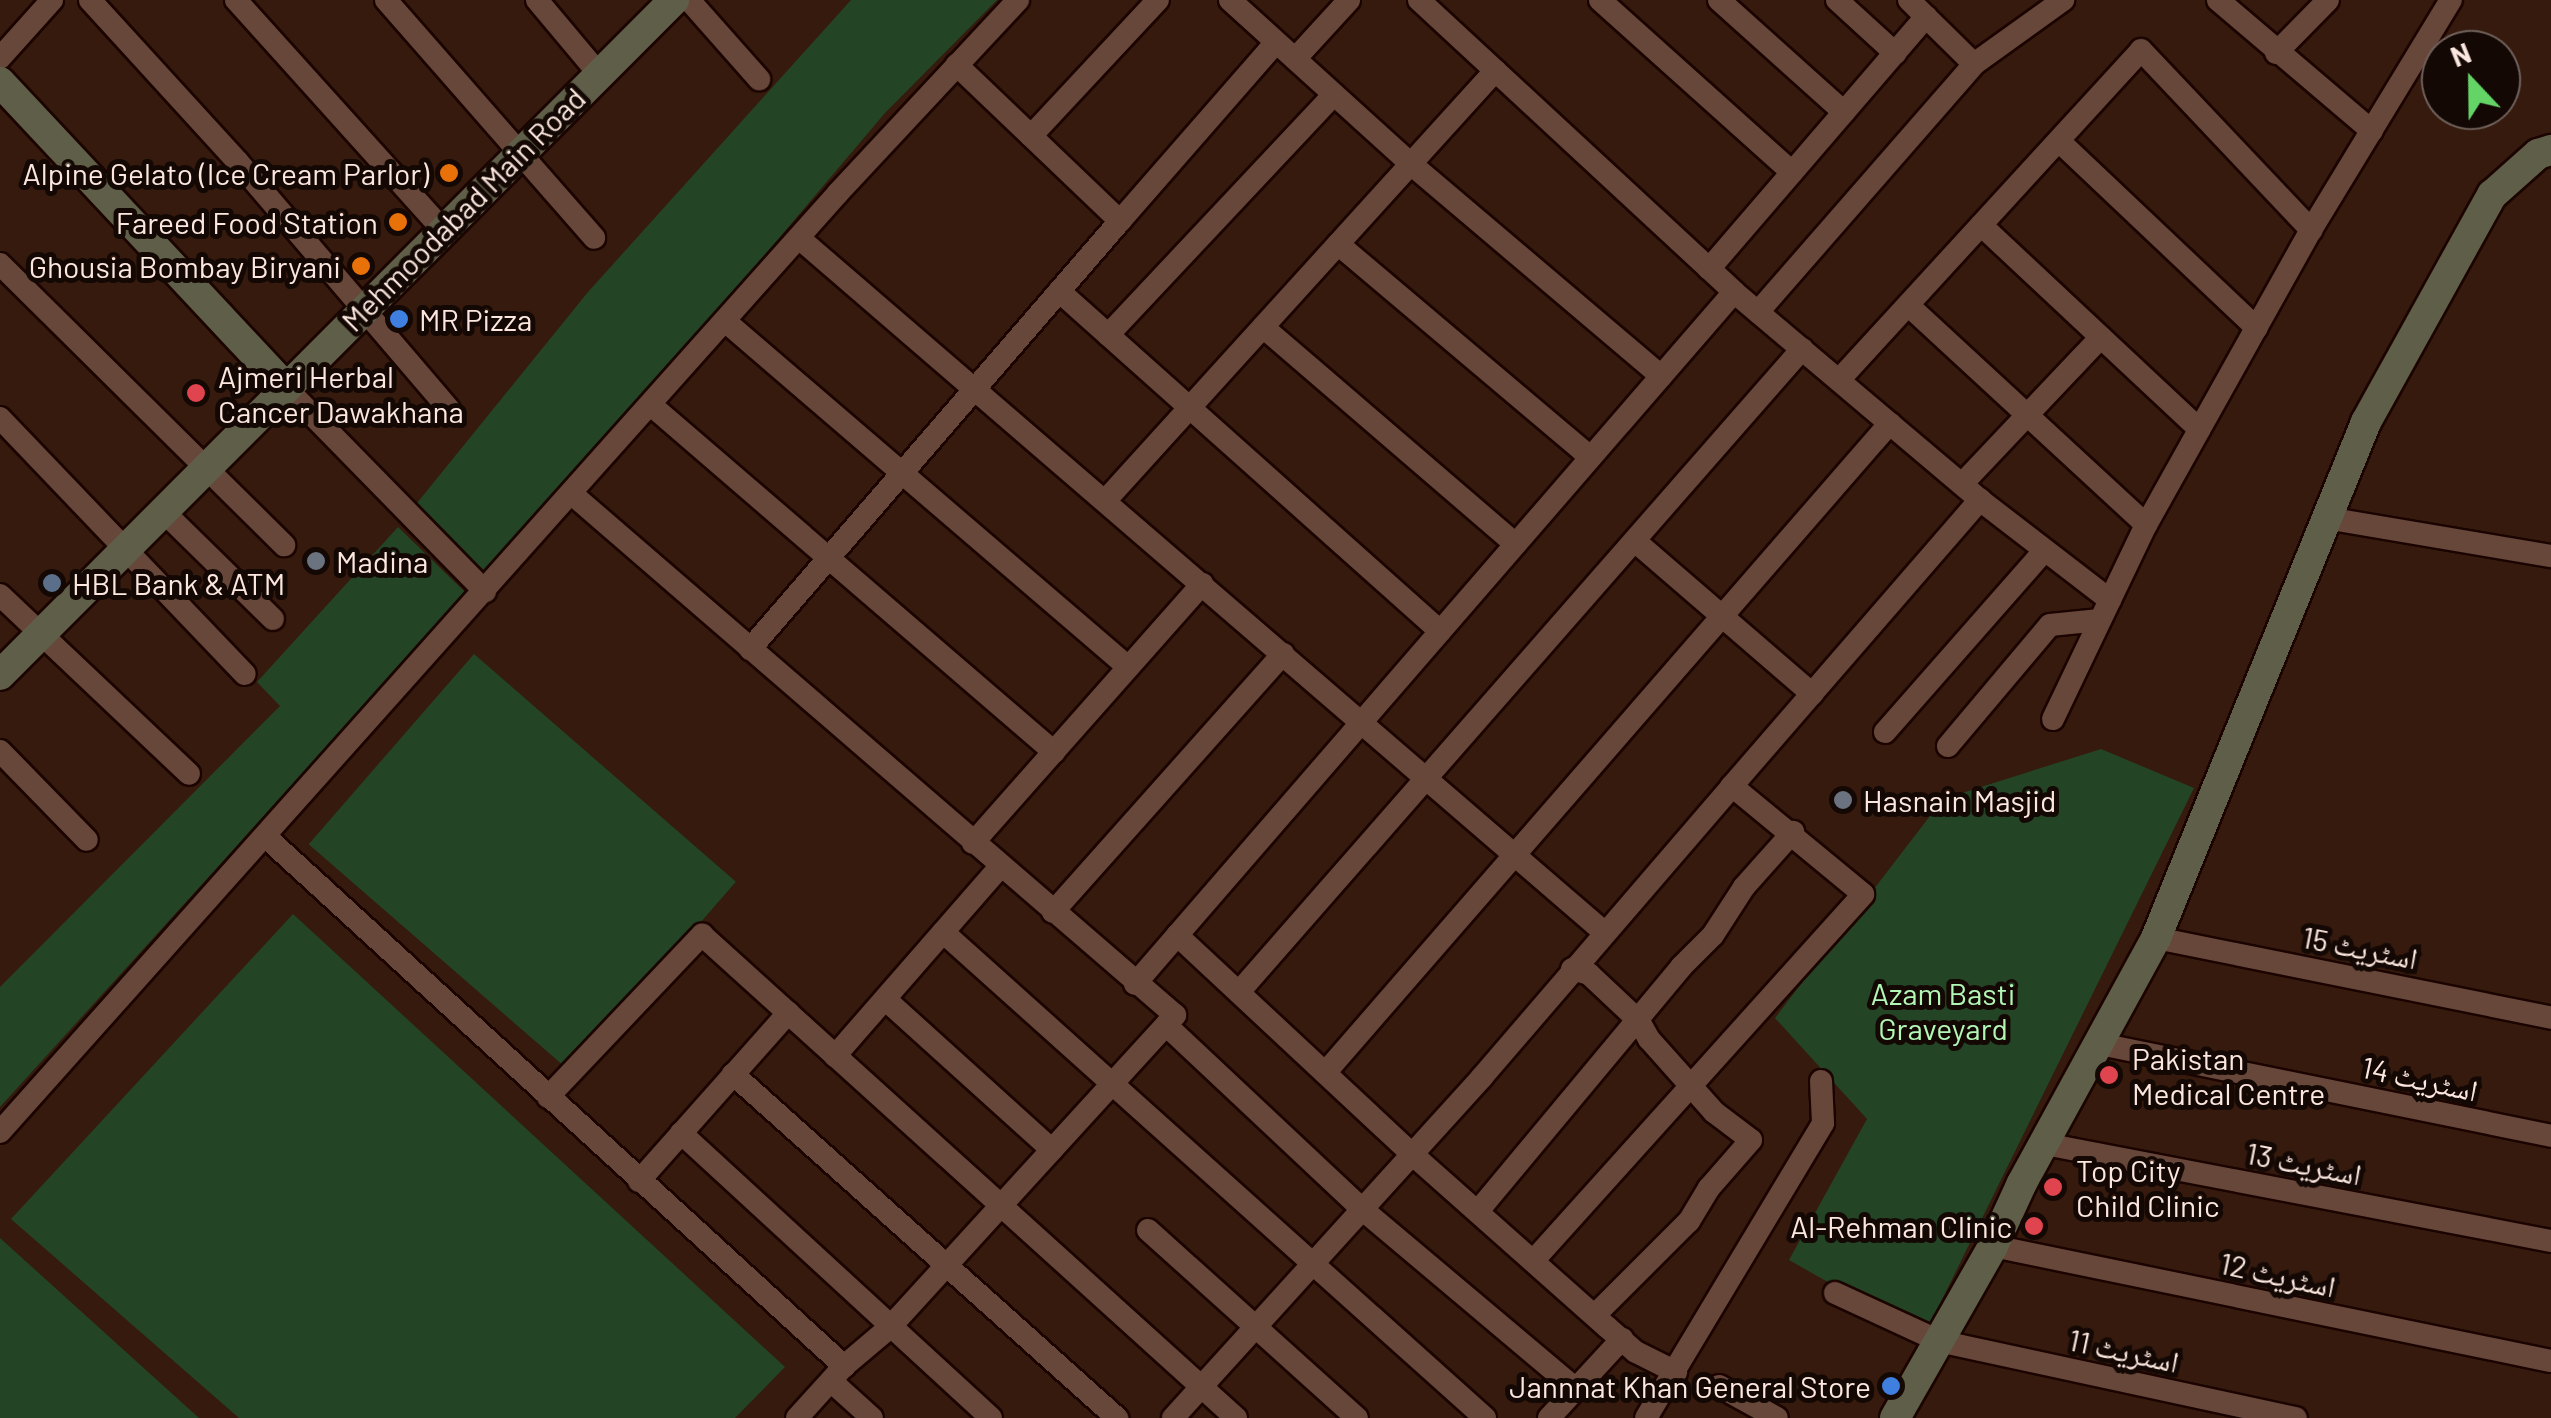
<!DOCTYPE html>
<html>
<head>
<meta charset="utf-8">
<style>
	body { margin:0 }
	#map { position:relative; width:2551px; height:1418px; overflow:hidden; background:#351a0d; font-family:Barlow,"Noto Naskh Arabic",sans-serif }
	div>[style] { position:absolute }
	.green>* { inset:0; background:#234526; transform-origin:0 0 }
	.roads { filter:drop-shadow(2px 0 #1b0400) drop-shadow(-2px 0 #1b0400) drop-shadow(0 2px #1b0400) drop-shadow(0 -2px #1b0400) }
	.street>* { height:22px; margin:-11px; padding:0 11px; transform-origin:11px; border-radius:11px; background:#67473a }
	.secondary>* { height:30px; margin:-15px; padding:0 15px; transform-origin:15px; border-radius:15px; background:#5f5e48 }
	.dots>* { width:28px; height:28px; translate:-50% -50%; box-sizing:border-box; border:5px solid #140804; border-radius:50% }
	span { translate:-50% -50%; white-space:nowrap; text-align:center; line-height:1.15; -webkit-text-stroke:10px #140804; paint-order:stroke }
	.poi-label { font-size:30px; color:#fbe7df }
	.right { translate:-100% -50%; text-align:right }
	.left { translate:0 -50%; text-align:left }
	.street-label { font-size:30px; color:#fbe7df }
	.park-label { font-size:30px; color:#b3f7b7 }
	.north { position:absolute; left:2421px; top:30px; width:100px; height:100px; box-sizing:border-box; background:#140804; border:2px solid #70615c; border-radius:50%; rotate:338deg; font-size:28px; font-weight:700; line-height:40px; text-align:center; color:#fbe7df }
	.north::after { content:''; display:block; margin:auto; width:35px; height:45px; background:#65d467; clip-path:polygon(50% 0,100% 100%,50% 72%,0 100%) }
</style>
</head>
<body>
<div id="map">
	<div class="green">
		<div style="clip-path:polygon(851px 0,997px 0,885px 113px,490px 579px,417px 503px,588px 292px)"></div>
		<div style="clip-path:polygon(398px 527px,466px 593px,0 1107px,0 987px,280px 706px,257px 682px)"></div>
		<div style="left:474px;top:654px;width:347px;height:252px;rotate:41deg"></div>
		<div style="clip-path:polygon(2101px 749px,2194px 788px,1928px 1328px,1863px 1302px,1789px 1260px,1867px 1119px,1775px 1018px,1943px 799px)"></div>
		<div style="clip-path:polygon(293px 914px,785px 1367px,735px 1418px,239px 1418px,11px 1219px)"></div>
		<div style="clip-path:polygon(0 1238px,199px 1418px,0 1418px)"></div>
	</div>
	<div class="roads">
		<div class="street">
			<div style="left:90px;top:0;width:218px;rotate:47.6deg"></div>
			<div style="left:237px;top:161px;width:326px;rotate:49.5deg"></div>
			<div style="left:236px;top:0;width:308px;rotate:48deg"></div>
			<div style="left:386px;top:0;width:316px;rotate:48.8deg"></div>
			<div style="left:537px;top:0;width:97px;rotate:50deg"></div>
			<div style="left:689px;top:0;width:106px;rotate:48.5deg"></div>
			<div style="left:1230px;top:0;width:244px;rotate:42.2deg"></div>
			<div style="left:1411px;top:164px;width:328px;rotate:40.3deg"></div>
			<div style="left:1419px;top:0;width:430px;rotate:42.8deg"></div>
			<div style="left:1734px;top:292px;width:322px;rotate:40.2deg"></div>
			<div style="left:1980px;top:500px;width:164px;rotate:37.6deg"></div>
			<div style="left:1600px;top:0;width:258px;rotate:41.9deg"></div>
			<div style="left:1719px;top:0;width:168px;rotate:41.9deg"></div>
			<div style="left:1837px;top:0;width:79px;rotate:42.4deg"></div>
			<div style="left:1909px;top:0;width:91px;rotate:44.6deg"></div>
			<div style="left:2218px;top:0;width:202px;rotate:40.4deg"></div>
			<div style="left:2276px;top:53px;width:74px;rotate:-45.5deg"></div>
			<div style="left:0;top:58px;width:78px;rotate:-48.1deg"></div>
			<div style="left:1295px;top:59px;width:80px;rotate:-47.5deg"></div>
			<div style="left:1031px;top:136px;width:186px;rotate:-47deg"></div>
			<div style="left:2059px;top:141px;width:272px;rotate:43.4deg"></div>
			<div style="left:1120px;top:221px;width:237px;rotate:-48.9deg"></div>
			<div style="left:1981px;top:225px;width:299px;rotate:43.1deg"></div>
			<div style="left:799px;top:238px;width:1063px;rotate:40.77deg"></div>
			<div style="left:1338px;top:244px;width:330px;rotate:40.2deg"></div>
			<div style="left:0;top:264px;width:400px;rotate:44.7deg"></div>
			<div style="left:1709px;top:269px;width:333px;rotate:-49.3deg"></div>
			<div style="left:1059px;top:291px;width:511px;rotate:41.75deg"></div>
			<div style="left:1908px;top:305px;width:324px;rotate:42.7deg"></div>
			<div style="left:1758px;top:312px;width:329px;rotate:-48.9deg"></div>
			<div style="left:1974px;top:64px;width:110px;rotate:-35.7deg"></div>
			<div style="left:725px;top:321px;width:531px;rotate:40.65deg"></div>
			<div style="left:1263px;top:327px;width:333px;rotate:40.7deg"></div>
			<div style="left:1108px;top:335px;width:330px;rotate:-46.8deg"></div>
			<div style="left:1839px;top:380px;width:447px;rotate:-47.5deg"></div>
			<div style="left:2141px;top:50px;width:248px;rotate:46.6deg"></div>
			<div style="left:285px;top:387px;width:286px;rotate:45.6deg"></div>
			<div style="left:651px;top:405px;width:532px;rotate:40.73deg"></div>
			<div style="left:0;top:418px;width:354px;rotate:46.3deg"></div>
			<div style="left:1962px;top:484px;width:202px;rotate:-46.6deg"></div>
			<div style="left:572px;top:494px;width:797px;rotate:40.83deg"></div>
			<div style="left:1175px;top:1015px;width:424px;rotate:132.4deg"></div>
			<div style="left:889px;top:1328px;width:59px;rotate:139.8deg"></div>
			<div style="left:844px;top:1366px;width:70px;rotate:132.1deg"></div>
			<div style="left:1105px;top:501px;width:581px;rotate:-47.79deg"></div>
			<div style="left:163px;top:511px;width:154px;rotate:44.5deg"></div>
			<div style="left:2326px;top:518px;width:228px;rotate:9.6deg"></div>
			<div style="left:1635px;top:541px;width:234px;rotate:40.8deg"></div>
			<div style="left:0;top:595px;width:260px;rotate:43.4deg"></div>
			<div style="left:750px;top:649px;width:566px;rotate:-49.16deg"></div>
			<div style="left:1120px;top:221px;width:226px;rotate:-136.3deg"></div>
			<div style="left:2053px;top:719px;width:215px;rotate:-64.4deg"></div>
			<div style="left:2146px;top:525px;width:338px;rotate:-60.8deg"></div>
			<div style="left:2311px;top:230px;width:269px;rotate:-58.7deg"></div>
			<div style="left:1885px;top:732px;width:242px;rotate:-48.7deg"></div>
			<div style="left:1948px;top:746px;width:158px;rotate:-49.9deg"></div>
			<div style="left:2050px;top:625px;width:50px;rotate:-5.7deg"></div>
			<div style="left:0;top:751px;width:124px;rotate:45.7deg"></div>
			<div style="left:266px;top:837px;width:784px;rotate:42.47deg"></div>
			<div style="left:973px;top:843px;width:346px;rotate:-48.5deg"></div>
			<div style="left:1053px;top:912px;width:346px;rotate:-48.3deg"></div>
			<div style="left:943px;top:932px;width:728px;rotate:41.88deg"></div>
			<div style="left:1177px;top:935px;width:321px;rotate:43deg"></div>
			<div style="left:1412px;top:1154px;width:261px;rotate:41.6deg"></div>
			<div style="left:1607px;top:1327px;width:38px;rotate:41deg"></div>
			<div style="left:1636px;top:1352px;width:45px;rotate:26.6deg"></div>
			<div style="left:2156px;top:938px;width:403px;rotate:11.4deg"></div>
			<div style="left:1572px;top:969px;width:18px;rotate:16deg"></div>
			<div style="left:1589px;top:974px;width:69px;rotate:43.2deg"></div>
			<div style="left:1639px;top:1021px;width:21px;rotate:61deg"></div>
			<div style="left:1649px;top:1039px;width:98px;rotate:48.3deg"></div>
			<div style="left:1714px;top:1112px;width:46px;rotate:37.1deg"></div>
			<div style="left:1751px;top:1140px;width:64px;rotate:131.2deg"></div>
			<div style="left:1709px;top:1188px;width:39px;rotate:121deg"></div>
			<div style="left:1689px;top:1221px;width:133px;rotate:135deg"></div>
			<div style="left:1135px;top:984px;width:915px;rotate:-49.12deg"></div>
			<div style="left:1239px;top:992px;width:855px;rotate:-48.8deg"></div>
			<div style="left:885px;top:999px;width:225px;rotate:42.1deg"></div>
			<div style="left:1166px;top:1025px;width:269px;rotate:43.2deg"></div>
			<div style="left:1362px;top:1209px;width:281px;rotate:40.1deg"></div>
			<div style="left:2100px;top:1044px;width:460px;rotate:11.5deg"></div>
			<div style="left:835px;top:1056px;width:252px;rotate:-48.9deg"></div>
			<div style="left:1325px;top:1073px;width:861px;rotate:-49deg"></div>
			<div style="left:733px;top:1074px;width:516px;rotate:41.86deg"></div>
			<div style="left:548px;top:1097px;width:224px;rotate:-46.5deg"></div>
			<div style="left:702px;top:935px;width:720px;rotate:42.13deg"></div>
			<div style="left:0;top:1132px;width:1259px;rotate:-48.25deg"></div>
			<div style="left:838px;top:193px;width:264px;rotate:-47deg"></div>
			<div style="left:681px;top:1133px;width:421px;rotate:42.6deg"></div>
			<div style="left:2045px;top:1144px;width:515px;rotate:10.85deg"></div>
			<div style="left:639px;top:1181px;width:225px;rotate:-48.4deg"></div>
			<div style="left:1478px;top:1211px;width:317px;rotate:-50.2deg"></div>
			<div style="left:1681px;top:967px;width:45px;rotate:-45deg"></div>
			<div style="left:1713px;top:935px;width:57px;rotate:-57.1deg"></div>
			<div style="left:1744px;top:887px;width:74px;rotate:-48.3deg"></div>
			<div style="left:1148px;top:1230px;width:281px;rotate:42deg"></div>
			<div style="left:1993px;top:1246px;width:570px;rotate:11.65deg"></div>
			<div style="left:1534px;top:1260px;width:492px;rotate:-48deg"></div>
			<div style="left:1863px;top:894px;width:170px;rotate:-140.5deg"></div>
			<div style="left:1732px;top:786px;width:379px;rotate:-49.1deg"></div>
			<div style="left:1835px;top:1293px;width:115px;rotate:24.8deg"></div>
			<div style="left:1939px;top:1341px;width:365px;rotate:12.2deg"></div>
			<div style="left:831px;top:1381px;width:55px;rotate:42.1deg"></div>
			<div style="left:1719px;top:1386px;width:66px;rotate:28.9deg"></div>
			<div style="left:1173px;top:1418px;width:460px;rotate:-47.8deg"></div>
			<div style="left:1482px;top:1077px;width:384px;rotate:-49.3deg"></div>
			<div style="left:1549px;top:1418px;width:108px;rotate:-47.3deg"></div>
			<div style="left:1646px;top:1418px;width:344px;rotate:-59deg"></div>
			<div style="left:1823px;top:1123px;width:42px;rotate:-92.7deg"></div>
		</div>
		<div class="secondary">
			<div style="left:0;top:82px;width:417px;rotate:46.9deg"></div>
			<div style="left:0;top:675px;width:954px;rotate:-45.04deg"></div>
			<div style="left:1895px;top:1418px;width:198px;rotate:-60.3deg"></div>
			<div style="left:1993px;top:1246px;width:69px;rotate:-65.3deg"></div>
			<div style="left:2022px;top:1183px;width:279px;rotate:-61.3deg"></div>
			<div style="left:2156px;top:938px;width:557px;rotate:-67.85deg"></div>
			<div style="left:2366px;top:422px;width:260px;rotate:-61deg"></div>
			<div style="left:2492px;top:195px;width:62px;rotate:-41.7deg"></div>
			<div style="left:2538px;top:154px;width:14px;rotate:-17deg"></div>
		</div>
	</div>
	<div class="dots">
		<div style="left:449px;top:173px;background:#e8710a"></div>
		<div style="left:398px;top:222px;background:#e8710a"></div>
		<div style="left:361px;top:266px;background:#e8710a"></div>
		<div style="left:399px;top:319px;background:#3f7fe0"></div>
		<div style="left:196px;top:393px;background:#e0444e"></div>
		<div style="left:316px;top:561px;background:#6b7280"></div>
		<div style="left:52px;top:583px;background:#5c6f8a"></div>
		<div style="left:1843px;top:800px;background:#6b7280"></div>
		<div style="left:2109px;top:1075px;background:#e0444e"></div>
		<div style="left:2053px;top:1187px;background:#e0444e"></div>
		<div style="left:2034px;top:1226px;background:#e0444e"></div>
		<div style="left:1891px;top:1386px;background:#3f7fe0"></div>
	</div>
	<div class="poi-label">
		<span class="right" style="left:429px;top:173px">Alpine Gelato (Ice Cream Parlor)</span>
		<span class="right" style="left:378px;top:222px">Fareed Food Station</span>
		<span class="right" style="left:341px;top:266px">Ghousia Bombay Biryani</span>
		<span class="left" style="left:419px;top:319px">MR Pizza</span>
		<span class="left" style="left:218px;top:393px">Ajmeri Herbal<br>Cancer Dawakhana</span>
		<span class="left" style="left:336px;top:561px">Madina</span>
		<span class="left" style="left:72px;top:583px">HBL Bank &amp; ATM</span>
		<span class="left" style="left:1863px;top:800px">Hasnain Masjid</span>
		<span class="left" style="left:2132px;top:1075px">Pakistan<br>Medical Centre</span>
		<span class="left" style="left:2076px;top:1187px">Top City<br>Child Clinic</span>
		<span class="right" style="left:2012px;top:1226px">Al-Rehman Clinic</span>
		<span class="right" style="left:1871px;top:1386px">Jannnat Khan General Store</span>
	</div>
	<div class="street-label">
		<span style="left:463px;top:209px;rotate:-45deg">Mehmoodabad Main Road</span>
		<span style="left:2360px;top:947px;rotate:11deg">اسٹریٹ 15</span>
		<span style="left:2420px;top:1078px;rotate:12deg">اسٹریٹ 14</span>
		<span style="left:2304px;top:1163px;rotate:11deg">اسٹریٹ 13</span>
		<span style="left:2278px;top:1274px;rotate:12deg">اسٹریٹ 12</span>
		<span style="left:2124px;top:1350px;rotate:12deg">اسٹریٹ 11</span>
	</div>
	<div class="park-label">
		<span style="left:1943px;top:1010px">Azam Basti<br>Graveyard</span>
	</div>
	<div class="north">N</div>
</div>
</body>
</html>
